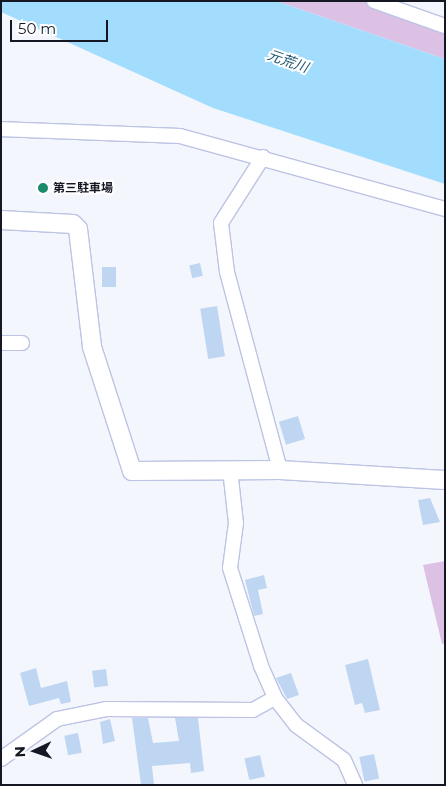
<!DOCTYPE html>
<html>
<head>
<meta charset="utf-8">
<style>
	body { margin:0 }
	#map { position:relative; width:446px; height:786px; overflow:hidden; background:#f4f6fd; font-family:Montserrat,"Noto Sans JP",sans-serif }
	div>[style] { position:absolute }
	.green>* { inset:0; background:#ddc1e5 }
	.water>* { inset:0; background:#a3ddfd }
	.building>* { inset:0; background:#bfd6f2; transform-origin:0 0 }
	.roads { filter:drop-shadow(1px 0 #bcc3e4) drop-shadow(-1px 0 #bcc3e4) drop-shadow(0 1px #bcc3e4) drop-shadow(0 -1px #bcc3e4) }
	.minor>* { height:14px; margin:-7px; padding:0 7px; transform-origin:7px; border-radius:7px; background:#fff }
	.tertiary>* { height:18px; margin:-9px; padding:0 9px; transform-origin:9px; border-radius:9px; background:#fff }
	.dots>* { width:14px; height:14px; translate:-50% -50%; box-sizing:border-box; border:2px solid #fff; border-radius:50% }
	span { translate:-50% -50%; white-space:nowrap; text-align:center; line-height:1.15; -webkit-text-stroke:4px #fff; paint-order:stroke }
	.poi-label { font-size:12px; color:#151823; font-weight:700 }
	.left { translate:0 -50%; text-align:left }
	.water-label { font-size:14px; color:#19536e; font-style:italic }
	.frame { position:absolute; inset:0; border:2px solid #151823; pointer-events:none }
	.north { position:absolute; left:10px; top:726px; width:50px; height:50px; -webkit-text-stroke:4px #fff; paint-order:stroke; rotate:267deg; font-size:14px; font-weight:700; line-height:20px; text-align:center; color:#151823 }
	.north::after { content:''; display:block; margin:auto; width:18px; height:22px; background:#151823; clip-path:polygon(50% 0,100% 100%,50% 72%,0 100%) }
	.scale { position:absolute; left:10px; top:20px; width:98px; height:22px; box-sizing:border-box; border:2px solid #151823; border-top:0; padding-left:6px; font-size:15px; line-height:18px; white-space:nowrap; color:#151823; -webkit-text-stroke:4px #fff; paint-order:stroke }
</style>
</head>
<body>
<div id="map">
	<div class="green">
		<div style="clip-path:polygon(276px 1px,363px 1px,445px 26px,445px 59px)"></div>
		<div style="clip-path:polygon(445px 561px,445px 643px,442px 644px,423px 565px)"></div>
	</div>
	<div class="water">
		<div style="clip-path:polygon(1px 1px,276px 1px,445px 59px,445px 184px,213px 108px,1px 12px)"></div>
	</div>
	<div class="building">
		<div style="left:200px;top:263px;width:13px;height:11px;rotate:77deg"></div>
		<div style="left:102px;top:267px;width:14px;height:20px"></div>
		<div style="left:217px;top:306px;width:51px;height:17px;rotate:81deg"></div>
		<div style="left:298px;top:416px;width:24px;height:20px;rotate:73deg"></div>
		<div style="clip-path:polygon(430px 498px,440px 522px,423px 525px,418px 500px)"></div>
		<div style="clip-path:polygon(264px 575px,267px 588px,258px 590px,263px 614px,254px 616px,245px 580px)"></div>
		<div style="clip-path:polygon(368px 659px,380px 710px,365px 713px,362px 703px,355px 705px,345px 665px)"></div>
		<div style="clip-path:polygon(36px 668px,41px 688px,67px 681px,71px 702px,61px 704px,59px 698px,29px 706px,20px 673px)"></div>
		<div style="left:106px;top:669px;width:17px;height:14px;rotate:83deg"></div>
		<div style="clip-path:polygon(291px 673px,299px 695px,287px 699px,276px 678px)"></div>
		<div style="clip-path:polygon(132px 718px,148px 718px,153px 743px,179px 741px,175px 718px,198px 718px,204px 771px,191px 773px,190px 763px,152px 766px,154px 785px,141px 785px)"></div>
		<div style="clip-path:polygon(110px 719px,115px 741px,103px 744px,100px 722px)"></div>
		<div style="left:78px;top:733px;width:20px;height:14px;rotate:79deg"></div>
		<div style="left:374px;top:754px;width:25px;height:15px;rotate:78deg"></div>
		<div style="left:260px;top:755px;width:22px;height:16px;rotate:77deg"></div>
	</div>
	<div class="roads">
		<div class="minor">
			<div style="left:374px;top:1px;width:75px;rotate:19.4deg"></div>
			<div style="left:1px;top:129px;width:179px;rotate:2.2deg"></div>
			<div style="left:180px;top:136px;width:275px;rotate:15.4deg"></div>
			<div style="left:263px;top:157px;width:78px;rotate:122.5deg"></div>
			<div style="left:221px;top:223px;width:49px;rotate:83deg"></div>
			<div style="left:227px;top:272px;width:205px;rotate:75deg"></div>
			<div style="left:1px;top:343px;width:21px"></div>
			<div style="left:230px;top:469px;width:54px;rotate:83.7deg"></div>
			<div style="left:236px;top:523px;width:45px;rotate:97.6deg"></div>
			<div style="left:230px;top:568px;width:103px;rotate:72.4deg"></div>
			<div style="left:261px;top:666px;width:35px;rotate:66deg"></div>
			<div style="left:275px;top:698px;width:34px;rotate:52deg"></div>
			<div style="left:296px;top:725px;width:59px;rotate:36.1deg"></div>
			<div style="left:344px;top:760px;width:27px;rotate:66deg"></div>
			<div style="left:1px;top:759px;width:69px;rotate:-35.5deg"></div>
			<div style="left:57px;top:719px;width:50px;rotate:-11.5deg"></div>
			<div style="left:106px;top:709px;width:147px;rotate:0.4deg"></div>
			<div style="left:253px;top:710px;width:25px;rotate:-29deg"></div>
		</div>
		<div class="tertiary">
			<div style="left:1px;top:220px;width:72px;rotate:3.2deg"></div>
			<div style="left:73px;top:224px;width:7px;rotate:45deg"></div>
			<div style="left:78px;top:229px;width:119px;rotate:83.2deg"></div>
			<div style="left:92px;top:347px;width:130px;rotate:72.1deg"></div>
			<div style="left:132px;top:471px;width:148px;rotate:-0.4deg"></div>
			<div style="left:280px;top:470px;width:165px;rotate:3.5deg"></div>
		</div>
	</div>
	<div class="dots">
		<div style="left:43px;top:188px;background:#1a8a69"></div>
	</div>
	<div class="poi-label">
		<span class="left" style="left:53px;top:188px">第三駐車場</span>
	</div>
	<div class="water-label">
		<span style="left:288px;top:61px;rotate:19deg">元荒川</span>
	</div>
	<div class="frame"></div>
	<div class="north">N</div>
	<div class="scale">50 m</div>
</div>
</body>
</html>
